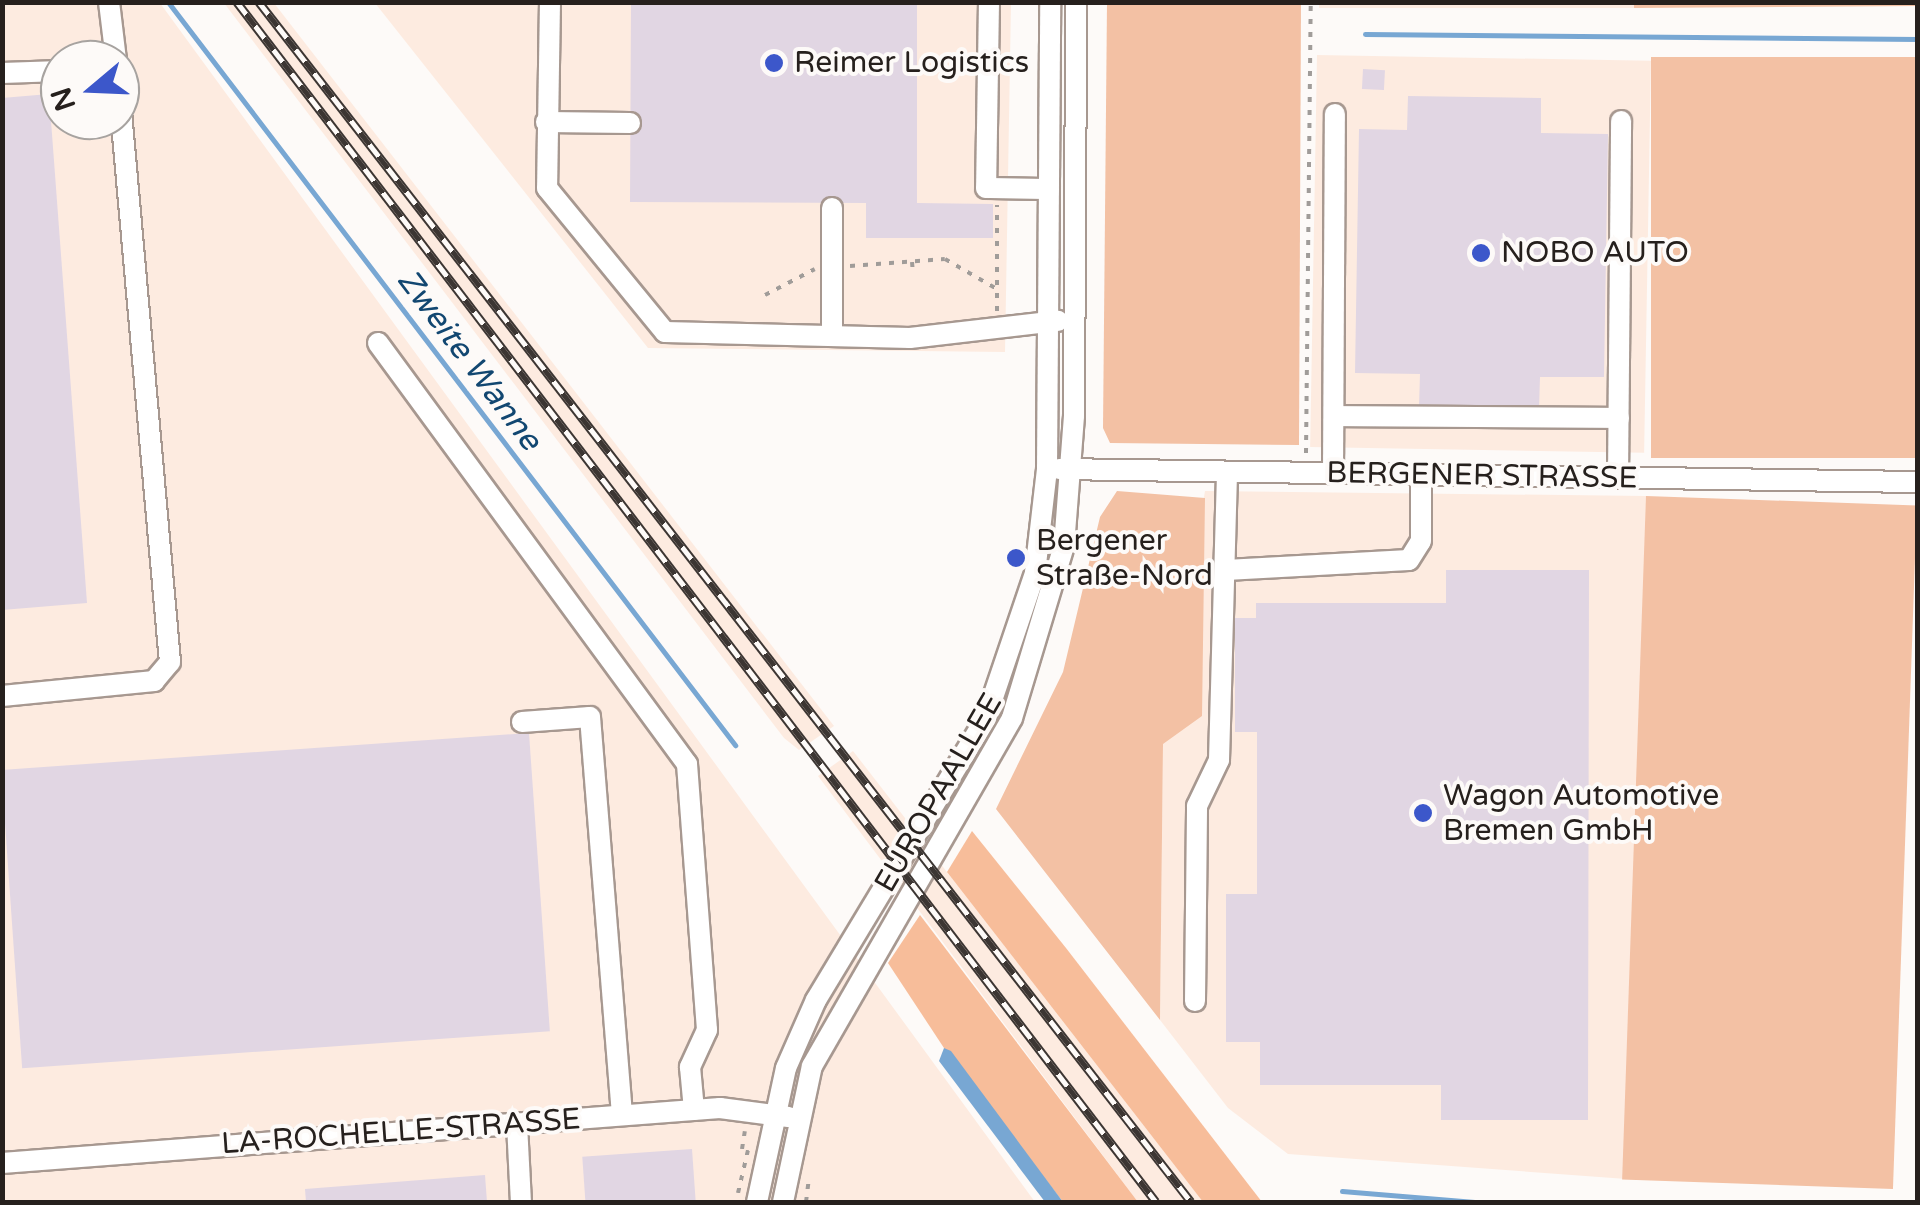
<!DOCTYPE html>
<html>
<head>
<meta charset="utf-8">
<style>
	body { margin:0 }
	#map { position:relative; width:1920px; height:1205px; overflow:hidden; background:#fdfaf8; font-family:"Varela Round",sans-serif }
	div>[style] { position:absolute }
	.built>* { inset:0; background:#fdebe0; transform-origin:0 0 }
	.green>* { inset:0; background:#f3c1a4; transform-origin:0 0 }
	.forest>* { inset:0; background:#f7bd9a }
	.water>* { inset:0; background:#78a7d3 }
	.stream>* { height:5px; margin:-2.5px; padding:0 2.5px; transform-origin:2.5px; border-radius:2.5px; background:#78a7d3 }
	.building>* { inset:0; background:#e1d6e3; transform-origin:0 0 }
	.path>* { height:4px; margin-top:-2px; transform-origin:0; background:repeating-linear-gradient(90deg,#a09c99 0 5px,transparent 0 13px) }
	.roads { filter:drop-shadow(2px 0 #a79890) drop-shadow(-2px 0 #a79890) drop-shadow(0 2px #a79890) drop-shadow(0 -2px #a79890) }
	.minor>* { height:20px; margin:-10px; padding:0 10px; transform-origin:10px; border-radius:10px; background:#fff }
	.rail>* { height:9px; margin-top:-4.5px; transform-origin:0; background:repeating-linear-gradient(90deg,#fdfaf8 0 15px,#3c3633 0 30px); box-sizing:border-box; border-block:2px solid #3c3633 }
	.dots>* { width:28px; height:28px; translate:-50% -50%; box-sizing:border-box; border:5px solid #fdfaf8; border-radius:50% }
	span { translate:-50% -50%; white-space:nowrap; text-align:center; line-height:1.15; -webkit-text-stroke:8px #fdfaf8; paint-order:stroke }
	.poi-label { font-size:30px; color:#26201d }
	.left { translate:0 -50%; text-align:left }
	.street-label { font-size:30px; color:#26201d }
	.water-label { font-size:32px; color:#124771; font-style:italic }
	.frame { position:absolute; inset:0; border:5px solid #26201d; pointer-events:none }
	.north { position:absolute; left:40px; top:40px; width:100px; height:100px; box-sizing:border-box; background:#fdfaf8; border:2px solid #a7a3a0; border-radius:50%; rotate:251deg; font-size:28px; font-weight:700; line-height:40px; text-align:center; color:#26201d }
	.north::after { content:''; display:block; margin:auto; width:35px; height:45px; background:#3c57ca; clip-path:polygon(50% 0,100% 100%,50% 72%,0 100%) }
</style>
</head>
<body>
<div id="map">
	<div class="built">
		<div style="clip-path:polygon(1319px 2px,1634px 3px,1634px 8px,1319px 8px)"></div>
		<div style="clip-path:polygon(evenodd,2px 3px,160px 3px,1035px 1202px,3px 1202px,2px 3px,60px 60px,120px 60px,120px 120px,60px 120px,60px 60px)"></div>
		<div style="clip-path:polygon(224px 3px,274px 3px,834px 726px,799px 750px,784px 738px)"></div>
		<div style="clip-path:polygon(375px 3px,1011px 3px,1005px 352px,648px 348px)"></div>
		<div style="left:1317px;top:55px;width:334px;height:392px;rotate:1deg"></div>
		<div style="clip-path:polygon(1205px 491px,1646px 496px,1640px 1180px,1288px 1154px,1228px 1108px,1160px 1020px,1163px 744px)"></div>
		<div style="clip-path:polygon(853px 751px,1203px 1202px,1138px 1202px,818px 776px)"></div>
	</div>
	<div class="green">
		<div style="clip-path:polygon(1107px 3px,1301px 3px,1299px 445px,1110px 443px,1103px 428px)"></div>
		<div style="clip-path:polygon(1634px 3px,1917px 2px,1918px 6px,1634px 8px)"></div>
		<div style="left:1917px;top:57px;width:401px;height:266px;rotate:90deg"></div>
		<div style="clip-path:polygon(1117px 491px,1205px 498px,1202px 716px,1163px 744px,1160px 1020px,996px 809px,1063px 672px,1100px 517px)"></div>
		<div style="left:1646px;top:496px;width:271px;height:684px;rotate:2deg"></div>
	</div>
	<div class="forest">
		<div style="clip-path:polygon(972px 831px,1066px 948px,1262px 1202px,1203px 1202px,947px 872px)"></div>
		<div style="clip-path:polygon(920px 915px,1138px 1202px,1063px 1202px,944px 1048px,888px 963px)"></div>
	</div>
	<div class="water">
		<div style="clip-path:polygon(944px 1048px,951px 1051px,1063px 1202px,1045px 1202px,939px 1061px)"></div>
	</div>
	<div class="stream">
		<div style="left:168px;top:2px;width:935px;rotate:52.65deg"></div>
		<div style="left:1365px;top:34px;width:553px;rotate:0.52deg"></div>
		<div style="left:1342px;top:1191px;width:133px;rotate:4.7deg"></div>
	</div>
	<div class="building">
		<div style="clip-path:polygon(631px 2px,917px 2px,917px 203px,993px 204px,993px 238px,866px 238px,866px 203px,630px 202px)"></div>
		<div style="left:1363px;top:69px;width:22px;height:20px;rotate:3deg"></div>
		<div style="clip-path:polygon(49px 94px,87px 603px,2px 610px,2px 98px)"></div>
		<div style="clip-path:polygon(1408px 96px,1541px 98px,1541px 133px,1608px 134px,1604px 377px,1540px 377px,1539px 409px,1419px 407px,1420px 374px,1355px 373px,1359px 129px,1407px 130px)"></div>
		<div style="clip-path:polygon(1446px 570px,1589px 570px,1588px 1120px,1441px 1120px,1441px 1085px,1260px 1085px,1260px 1042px,1226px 1042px,1226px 894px,1257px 894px,1257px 732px,1235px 732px,1235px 618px,1256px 618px,1256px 603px,1446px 603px)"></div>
		<div style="left:529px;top:733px;width:299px;height:529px;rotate:86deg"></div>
		<div style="left:692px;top:1149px;width:52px;height:110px;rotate:86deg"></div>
		<div style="clip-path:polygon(485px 1175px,487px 1202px,306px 1202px,305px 1189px)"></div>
	</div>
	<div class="path">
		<div style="left:912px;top:262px;width:12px;rotate:85deg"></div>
		<div style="left:850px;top:266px;width:95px;rotate:-4.2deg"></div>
		<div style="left:945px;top:259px;width:60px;rotate:30deg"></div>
		<div style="left:765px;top:295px;width:56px;rotate:-27.5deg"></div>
		<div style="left:997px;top:311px;width:106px;rotate:-90deg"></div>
		<div style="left:1306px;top:453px;width:451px;rotate:-89.4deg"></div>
		<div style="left:742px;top:1149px;width:18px;rotate:-81deg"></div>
		<div style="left:738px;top:1193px;width:44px;rotate:-76.9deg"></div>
		<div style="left:806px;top:1202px;width:25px;rotate:-83deg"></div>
	</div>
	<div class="roads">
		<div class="minor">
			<div style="left:109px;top:2px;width:58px;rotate:83.1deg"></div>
			<div style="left:550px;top:2px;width:186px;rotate:90.9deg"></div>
			<div style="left:547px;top:188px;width:186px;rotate:50.7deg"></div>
			<div style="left:665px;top:332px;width:245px;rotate:1.4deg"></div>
			<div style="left:910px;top:338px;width:149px;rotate:-6.6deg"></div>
			<div style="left:989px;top:2px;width:186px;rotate:90.9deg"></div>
			<div style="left:986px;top:188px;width:63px;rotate:0.9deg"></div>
			<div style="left:2px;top:73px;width:58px;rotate:-2deg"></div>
			<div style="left:546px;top:122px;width:84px;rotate:0.7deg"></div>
			<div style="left:832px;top:208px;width:128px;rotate:90deg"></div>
			<div style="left:378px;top:343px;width:522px;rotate:53.72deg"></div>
			<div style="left:687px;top:764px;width:267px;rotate:85.7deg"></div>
			<div style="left:707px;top:1030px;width:41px;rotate:114.7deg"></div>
			<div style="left:690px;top:1067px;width:43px;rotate:84.7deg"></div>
			<div style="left:1334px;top:416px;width:285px;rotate:0.4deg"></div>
			<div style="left:1059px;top:469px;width:859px;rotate:0.87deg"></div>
			<div style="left:1333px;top:474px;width:360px;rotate:-89.7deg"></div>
			<div style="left:1618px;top:477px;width:356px;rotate:-89.5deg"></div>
			<div style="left:1226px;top:570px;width:183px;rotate:-3.1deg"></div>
			<div style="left:1409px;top:560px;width:22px;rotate:-58deg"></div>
			<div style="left:1421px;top:541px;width:66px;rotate:-90deg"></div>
			<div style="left:2px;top:696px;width:153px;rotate:-5.6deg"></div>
			<div style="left:154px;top:681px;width:25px;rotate:-50deg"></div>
			<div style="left:170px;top:662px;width:563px;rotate:-95.09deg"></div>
			<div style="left:522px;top:722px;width:68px;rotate:-4.2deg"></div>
			<div style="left:590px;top:717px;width:399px;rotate:85.4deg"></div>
			<div style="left:1195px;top:1001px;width:195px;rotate:-89.4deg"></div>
			<div style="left:1197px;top:806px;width:51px;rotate:-64.4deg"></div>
			<div style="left:1219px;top:760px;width:288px;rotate:-88.4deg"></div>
			<div style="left:517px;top:1124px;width:78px;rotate:87.1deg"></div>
			<div style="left:2px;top:1163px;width:720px;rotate:-4.38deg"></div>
			<div style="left:720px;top:1108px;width:69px;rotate:7.5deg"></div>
			<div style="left:757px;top:1202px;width:137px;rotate:-77.8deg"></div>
			<div style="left:786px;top:1068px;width:74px;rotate:-66.2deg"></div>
			<div style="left:816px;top:1000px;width:329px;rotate:-58.9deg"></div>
			<div style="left:986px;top:718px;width:153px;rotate:-71.3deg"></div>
			<div style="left:1035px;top:573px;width:105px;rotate:-83.4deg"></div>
			<div style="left:1047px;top:469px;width:467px;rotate:-89.6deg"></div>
			<div style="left:783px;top:1202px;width:139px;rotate:-78deg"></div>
			<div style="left:812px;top:1066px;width:401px;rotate:-60.1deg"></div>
			<div style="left:1012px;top:718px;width:180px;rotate:-73.2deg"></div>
			<div style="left:1064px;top:546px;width:130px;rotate:-85.6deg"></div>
			<div style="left:1074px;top:416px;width:414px;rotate:-89.7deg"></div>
		</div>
	</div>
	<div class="rail">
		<div style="left:237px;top:2px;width:1511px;rotate:52.55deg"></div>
		<div style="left:259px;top:2px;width:1519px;rotate:52.16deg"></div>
	</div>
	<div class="dots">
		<div style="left:774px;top:63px;background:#3c57ca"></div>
		<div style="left:1481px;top:253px;background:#3c57ca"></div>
		<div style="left:1016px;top:558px;background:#3c57ca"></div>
		<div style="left:1423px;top:813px;background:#3c57ca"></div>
	</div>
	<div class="poi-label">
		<span class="left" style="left:794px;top:63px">Reimer Logistics</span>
		<span class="left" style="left:1501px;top:253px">NOBO AUTO</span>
		<span class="left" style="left:1036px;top:558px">Bergener<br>Straße-Nord</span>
		<span class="left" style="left:1443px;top:813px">Wagon Automotive<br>Bremen GmbH</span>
	</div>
	<div class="street-label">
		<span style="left:1482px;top:476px;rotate:1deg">BERGENER STRASSE</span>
		<span style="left:939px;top:793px;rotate:-60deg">EUROPAALLEE</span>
		<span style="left:401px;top:1132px;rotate:-4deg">LA-ROCHELLE-STRASSE</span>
	</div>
	<div class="water-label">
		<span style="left:469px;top:360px;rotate:53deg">Zweite Wanne</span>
	</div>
	<div class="frame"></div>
	<div class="north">N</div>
</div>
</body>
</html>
